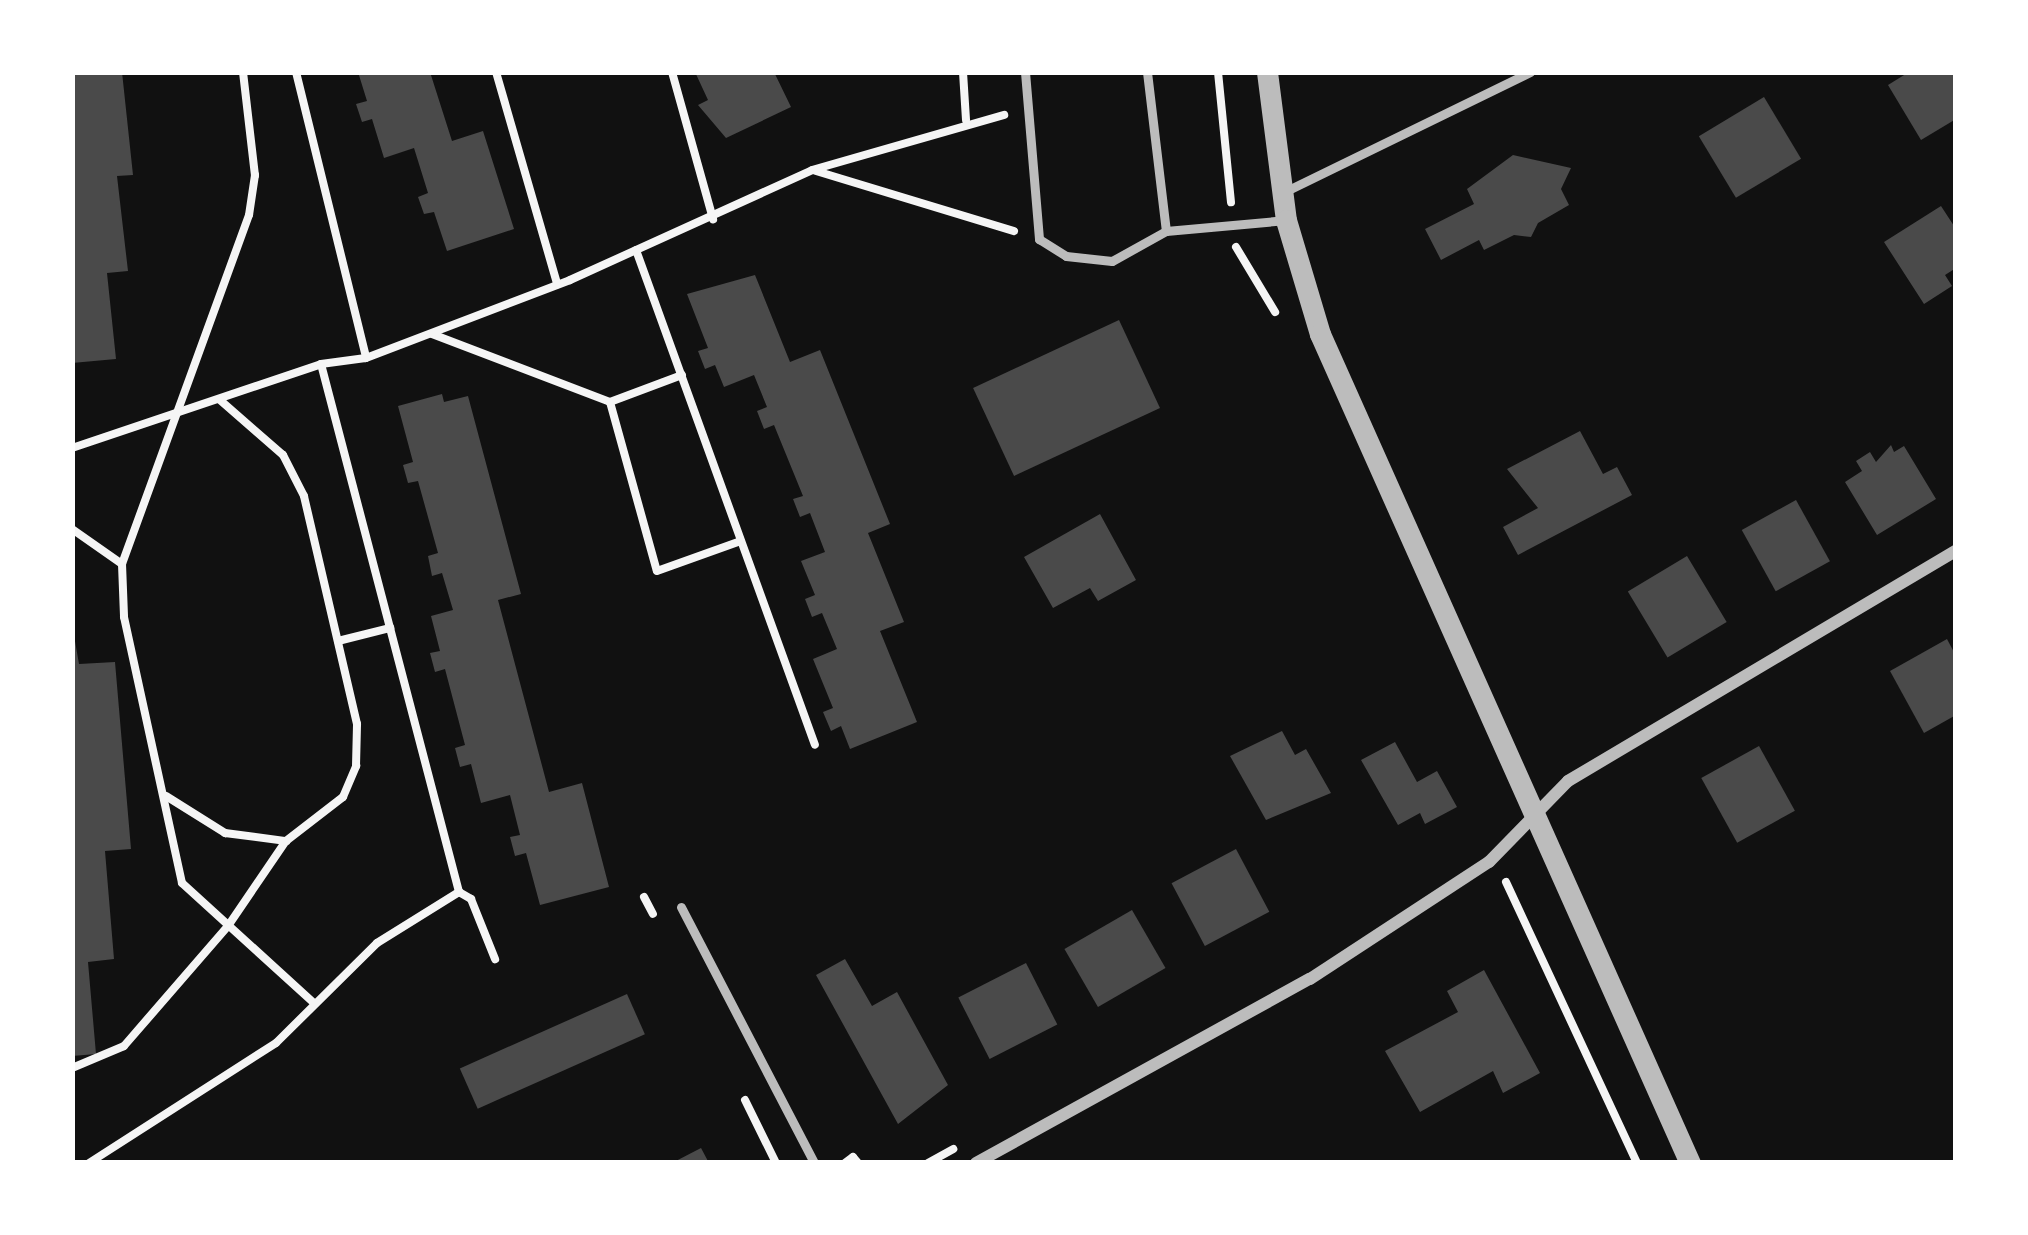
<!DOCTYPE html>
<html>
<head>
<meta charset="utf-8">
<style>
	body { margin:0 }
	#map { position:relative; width:2028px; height:1235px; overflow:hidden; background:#111; font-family:Raleway,sans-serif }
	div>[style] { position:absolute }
	.building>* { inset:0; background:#4a4a4a; transform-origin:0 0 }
	.path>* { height:8px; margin:-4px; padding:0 4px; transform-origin:4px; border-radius:4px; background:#f5f5f5 }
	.service>* { height:9px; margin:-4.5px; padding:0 4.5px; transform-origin:4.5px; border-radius:4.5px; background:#bcbcbc }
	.minor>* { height:12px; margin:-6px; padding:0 6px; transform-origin:6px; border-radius:6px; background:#bcbcbc }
	.tertiary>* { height:21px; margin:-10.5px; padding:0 10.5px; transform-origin:10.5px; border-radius:10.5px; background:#bcbcbc }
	span { translate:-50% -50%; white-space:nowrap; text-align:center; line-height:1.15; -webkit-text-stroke:12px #fff; paint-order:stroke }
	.frame { position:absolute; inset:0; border:75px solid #fff; pointer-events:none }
</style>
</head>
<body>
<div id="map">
	<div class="building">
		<div style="clip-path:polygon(72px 72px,122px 72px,133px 175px,117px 176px,128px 271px,107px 273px,116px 359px,72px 363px)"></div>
		<div style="clip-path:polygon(358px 72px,430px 72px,452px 141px,483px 131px,514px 229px,447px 251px,434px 212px,424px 214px,418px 197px,428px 193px,414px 148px,384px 158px,372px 119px,362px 122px,356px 104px,367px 101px)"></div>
		<div style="clip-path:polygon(695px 72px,774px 72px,791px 107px,726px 138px,698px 105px,708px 100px)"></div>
		<div style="clip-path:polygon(1909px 72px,1956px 72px,1956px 119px,1921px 140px,1888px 85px)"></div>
		<div style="left:1764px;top:97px;width:72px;height:76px;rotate:59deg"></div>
		<div style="clip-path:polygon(1513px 155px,1571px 168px,1561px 189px,1569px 205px,1538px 223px,1531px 237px,1514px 235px,1484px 250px,1479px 240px,1441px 260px,1425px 229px,1474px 204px,1467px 189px)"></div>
		<div style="clip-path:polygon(1941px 206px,1956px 229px,1956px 268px,1945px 275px,1952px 286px,1924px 304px,1884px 242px)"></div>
		<div style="clip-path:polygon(755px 275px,790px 362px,820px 350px,890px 524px,868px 533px,904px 622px,880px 631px,917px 722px,850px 749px,841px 726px,831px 731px,823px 712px,833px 708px,813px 659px,837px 649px,822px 613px,812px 617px,805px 599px,815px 595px,801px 561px,825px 552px,810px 513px,800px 517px,793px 499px,803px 496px,774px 425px,764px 429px,757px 411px,767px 407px,754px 375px,724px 387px,715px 365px,705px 369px,698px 351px,708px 348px,687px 294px)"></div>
		<div style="left:1119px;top:320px;width:97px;height:161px;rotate:65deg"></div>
		<div style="clip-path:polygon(442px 394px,444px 402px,468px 396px,521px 594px,498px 600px,549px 792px,582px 783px,609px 887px,540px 905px,526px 853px,515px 856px,510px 837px,520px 835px,510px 795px,481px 803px,471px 764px,460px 767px,455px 748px,465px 745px,445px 669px,435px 672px,430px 653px,440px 651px,431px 616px,453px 610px,442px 573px,432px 576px,428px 556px,438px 553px,418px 481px,408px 483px,403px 465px,413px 462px,398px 406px)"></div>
		<div style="clip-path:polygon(1580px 431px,1603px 474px,1617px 467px,1632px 495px,1518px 555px,1503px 527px,1538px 508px,1507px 469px)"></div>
		<div style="clip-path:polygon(1891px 445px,1894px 452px,1904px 446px,1936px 499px,1877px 535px,1845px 482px,1862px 471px,1856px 461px,1870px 452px,1876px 462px)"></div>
		<div style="left:1796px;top:500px;width:70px;height:62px;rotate:61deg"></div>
		<div style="clip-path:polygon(1100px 514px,1136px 580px,1098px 601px,1090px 588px,1053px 608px,1024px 557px)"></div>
		<div style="left:1687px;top:556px;width:77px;height:69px;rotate:59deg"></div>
		<div style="clip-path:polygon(72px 624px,79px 664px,115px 662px,131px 849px,105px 851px,114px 959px,88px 962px,96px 1054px,72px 1056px)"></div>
		<div style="clip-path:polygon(1947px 639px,1956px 656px,1956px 715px,1924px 733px,1890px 671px)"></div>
		<div style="clip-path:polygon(1282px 731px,1295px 755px,1306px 749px,1331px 793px,1266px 820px,1230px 756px)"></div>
		<div style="clip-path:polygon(1395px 742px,1417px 782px,1437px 771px,1457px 807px,1425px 824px,1420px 813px,1398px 825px,1361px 760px)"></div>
		<div style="left:1759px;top:746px;width:74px;height:66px;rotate:61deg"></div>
		<div style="left:1236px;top:849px;width:71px;height:73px;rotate:62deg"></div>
		<div style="left:1132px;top:910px;width:67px;height:78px;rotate:60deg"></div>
		<div style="clip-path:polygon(845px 959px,872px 1006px,897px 992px,948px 1085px,898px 1124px,816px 975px)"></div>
		<div style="left:1026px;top:963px;width:69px;height:76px;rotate:63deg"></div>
		<div style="clip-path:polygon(1484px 970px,1540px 1073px,1503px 1093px,1493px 1071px,1420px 1112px,1385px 1051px,1458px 1012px,1447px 991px)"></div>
		<div style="left:627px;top:994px;width:44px;height:183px;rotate:66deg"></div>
		<div style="clip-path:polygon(701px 1148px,709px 1163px,672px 1163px)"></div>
	</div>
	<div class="path">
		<div style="left:243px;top:72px;width:104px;rotate:83.4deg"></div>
		<div style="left:255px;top:175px;width:40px;rotate:98.5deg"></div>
		<div style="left:249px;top:215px;width:371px;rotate:110deg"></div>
		<div style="left:122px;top:564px;width:53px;rotate:87.8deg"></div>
		<div style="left:124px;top:617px;width:272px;rotate:77.7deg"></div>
		<div style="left:182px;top:883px;width:177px;rotate:42.3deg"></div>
		<div style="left:296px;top:72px;width:294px;rotate:76.2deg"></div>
		<div style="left:496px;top:72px;width:221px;rotate:73.9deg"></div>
		<div style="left:672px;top:72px;width:153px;rotate:74.4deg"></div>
		<div style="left:963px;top:72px;width:48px;rotate:86.4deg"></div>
		<div style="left:1218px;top:72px;width:131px;rotate:84.3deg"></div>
		<div style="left:816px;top:171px;width:207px;rotate:16.9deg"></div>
		<div style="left:1236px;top:247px;width:76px;rotate:59deg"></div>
		<div style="left:636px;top:250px;width:526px;rotate:70.12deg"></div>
		<div style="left:432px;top:334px;width:191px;rotate:20.9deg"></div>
		<div style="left:321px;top:364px;width:546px;rotate:75.35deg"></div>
		<div style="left:459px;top:892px;width:14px;rotate:30deg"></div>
		<div style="left:471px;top:899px;width:65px;rotate:68.2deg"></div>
		<div style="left:682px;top:375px;width:77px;rotate:159.4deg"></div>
		<div style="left:610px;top:402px;width:175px;rotate:74.5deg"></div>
		<div style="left:657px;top:571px;width:89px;rotate:-19.7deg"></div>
		<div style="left:72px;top:448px;width:263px;rotate:-18.6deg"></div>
		<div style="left:321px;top:364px;width:45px;rotate:-7.6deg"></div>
		<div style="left:366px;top:358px;width:218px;rotate:-20.9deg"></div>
		<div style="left:570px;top:280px;width:266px;rotate:-24.4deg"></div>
		<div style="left:812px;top:170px;width:200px;rotate:-16deg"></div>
		<div style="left:72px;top:529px;width:61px;rotate:35deg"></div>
		<div style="left:338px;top:641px;width:54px;rotate:-14deg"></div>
		<div style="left:166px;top:796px;width:70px;rotate:32.1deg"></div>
		<div style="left:225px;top:833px;width:62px;rotate:7.5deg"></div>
		<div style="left:286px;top:841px;width:72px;rotate:-37.7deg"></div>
		<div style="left:343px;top:797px;width:34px;rotate:-67deg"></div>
		<div style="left:356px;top:766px;width:42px;rotate:-88.6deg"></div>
		<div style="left:357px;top:724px;width:234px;rotate:-103.1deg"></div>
		<div style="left:304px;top:496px;width:46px;rotate:-117.1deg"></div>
		<div style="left:283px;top:455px;width:84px;rotate:-138.9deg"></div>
		<div style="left:1506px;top:882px;width:310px;rotate:65deg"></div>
		<div style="left:644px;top:897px;width:19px;rotate:62deg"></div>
		<div style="left:72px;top:1068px;width:56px;rotate:-22.9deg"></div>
		<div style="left:124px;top:1046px;width:159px;rotate:-49.1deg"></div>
		<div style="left:228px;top:926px;width:102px;rotate:-55.8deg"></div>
		<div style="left:745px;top:1100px;width:70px;rotate:63.8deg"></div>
		<div style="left:89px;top:1163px;width:222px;rotate:-32.7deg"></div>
		<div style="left:276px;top:1043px;width:142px;rotate:-44.7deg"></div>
		<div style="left:377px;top:943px;width:97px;rotate:-31.9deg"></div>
		<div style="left:845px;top:1163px;width:10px;rotate:-37deg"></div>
		<div style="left:853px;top:1157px;width:8px;rotate:50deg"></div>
		<div style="left:928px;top:1163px;width:29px;rotate:-29deg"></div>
	</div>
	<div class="service">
		<div style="left:1025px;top:72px;width:168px;rotate:85.2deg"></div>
		<div style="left:1039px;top:239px;width:32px;rotate:32deg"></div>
		<div style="left:1066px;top:256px;width:46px;rotate:6.2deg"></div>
		<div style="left:1112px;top:261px;width:62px;rotate:-29.1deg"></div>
		<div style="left:1147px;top:72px;width:160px;rotate:83.2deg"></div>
		<div style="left:1166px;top:231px;width:121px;rotate:-5.2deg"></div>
		<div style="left:1282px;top:193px;width:276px;rotate:-26deg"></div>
		<div style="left:681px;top:907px;width:288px;rotate:62.5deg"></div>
	</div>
	<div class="minor">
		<div style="left:976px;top:1163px;width:381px;rotate:-28.9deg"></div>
		<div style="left:1310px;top:979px;width:214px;rotate:-33.2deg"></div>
		<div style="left:1489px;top:862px;width:113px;rotate:-45.7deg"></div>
		<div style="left:1568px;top:781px;width:451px;rotate:-30.7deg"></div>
	</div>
	<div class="tertiary">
		<div style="left:1267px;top:72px;width:149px;rotate:82.7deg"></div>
		<div style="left:1286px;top:220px;width:119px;rotate:73.4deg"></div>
		<div style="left:1320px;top:334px;width:908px;rotate:65.95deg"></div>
	</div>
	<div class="frame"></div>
</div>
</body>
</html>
